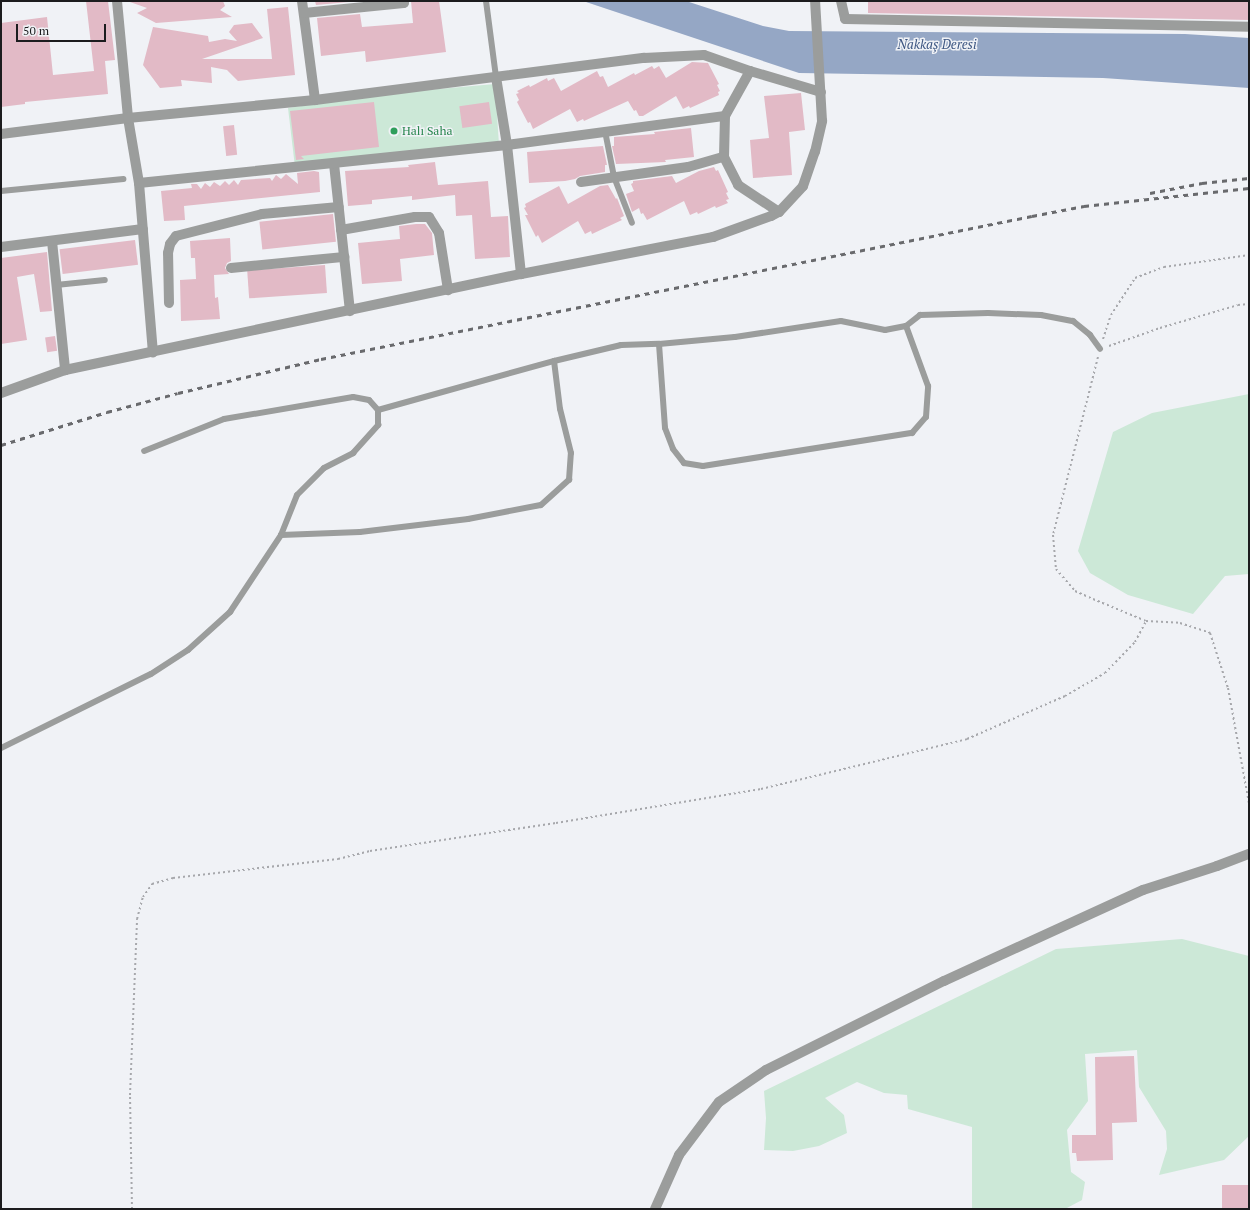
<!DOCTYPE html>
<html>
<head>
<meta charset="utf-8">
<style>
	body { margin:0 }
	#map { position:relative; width:1250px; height:1210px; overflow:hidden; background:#f0f2f6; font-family:"PT Serif",serif }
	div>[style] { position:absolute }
	.green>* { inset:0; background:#cce8d7 }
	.water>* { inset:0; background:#95a7c5 }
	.building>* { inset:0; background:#e2bac6; transform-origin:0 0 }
	.path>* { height:2px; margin-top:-1px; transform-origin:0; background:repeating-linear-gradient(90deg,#a7a8ac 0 2px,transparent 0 5px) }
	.service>* { height:6px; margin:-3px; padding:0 3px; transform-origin:3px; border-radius:3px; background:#9b9d9c }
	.minor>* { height:10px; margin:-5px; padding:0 5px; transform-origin:5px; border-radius:5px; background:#9b9d9c }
	.rail>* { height:3px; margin-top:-1.5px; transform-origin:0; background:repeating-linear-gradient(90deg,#696a6d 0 5px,transparent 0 10px) }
	.dots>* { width:11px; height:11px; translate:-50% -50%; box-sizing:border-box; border:2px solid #f0f2f6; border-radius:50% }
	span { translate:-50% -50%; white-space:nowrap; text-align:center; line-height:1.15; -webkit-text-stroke:3px #f0f2f6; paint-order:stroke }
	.leisure-label { font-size:12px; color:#27864d }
	.left { translate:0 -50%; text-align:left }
	.water-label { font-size:13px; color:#3d5682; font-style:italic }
	.frame { position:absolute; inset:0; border:2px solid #1c1c1e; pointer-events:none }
	.scale { position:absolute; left:16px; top:24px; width:90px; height:18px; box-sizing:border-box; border:2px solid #1c1c1e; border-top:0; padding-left:5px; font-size:12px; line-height:14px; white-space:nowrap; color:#1c1c1e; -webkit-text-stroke:3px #f0f2f6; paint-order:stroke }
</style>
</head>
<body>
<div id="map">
	<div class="green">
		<div style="clip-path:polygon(495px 84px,499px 145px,295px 167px,288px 108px,393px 93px)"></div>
		<div style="clip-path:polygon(1249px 394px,1249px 574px,1225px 576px,1193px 614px,1128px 595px,1090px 573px,1078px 551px,1113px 432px,1152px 413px)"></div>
		<div style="clip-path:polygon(1182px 939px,1249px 956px,1249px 1136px,1224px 1160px,1159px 1175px,1167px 1149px,1166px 1131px,1139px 1087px,1137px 1050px,1085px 1054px,1088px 1101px,1067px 1130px,1071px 1172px,1085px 1182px,1082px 1200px,1065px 1209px,972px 1209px,972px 1127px,908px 1109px,907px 1095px,884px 1093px,857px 1082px,825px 1098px,844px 1115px,847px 1133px,819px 1146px,793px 1151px,764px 1150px,766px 1118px,764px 1091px,1056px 949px)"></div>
	</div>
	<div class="water">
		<div style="clip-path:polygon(583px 1px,686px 1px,763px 26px,789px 31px,1185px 34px,1249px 38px,1249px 88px,1103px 78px,799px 73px)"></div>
	</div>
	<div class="building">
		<div style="clip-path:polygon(86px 1px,108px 1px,115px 60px,105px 61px,108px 94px,25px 102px,25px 104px,1px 107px,1px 23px,47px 17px,53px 75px,94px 71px)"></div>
		<div style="clip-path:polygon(223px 1px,225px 6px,220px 10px,232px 17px,156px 23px,137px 13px,147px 8px,130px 2px)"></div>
		<div style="clip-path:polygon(315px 1px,359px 1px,316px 5px)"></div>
		<div style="clip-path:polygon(411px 1px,439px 1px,446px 52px,366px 62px,365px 51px,321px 56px,317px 18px,360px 14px,362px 27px,413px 23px)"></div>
		<div style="clip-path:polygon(868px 1px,1249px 1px,1249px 20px,868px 13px)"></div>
		<div style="clip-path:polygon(288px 7px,295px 75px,238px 81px,227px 70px,211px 67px,212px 83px,181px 80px,182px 86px,160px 88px,143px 65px,153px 27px,208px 36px,209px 42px,225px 39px,237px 41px,229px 32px,234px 25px,252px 23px,263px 38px,202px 59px,272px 59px,267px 9px)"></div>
		<div style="clip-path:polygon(692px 62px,708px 63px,719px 84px,717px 85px,720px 91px,718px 92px,719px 95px,690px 108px,689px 106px,683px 109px,676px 96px,643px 116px,639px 116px,636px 110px,634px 111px,628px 101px,584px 121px,583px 119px,577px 122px,570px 109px,533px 129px,530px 122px,528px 123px,517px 102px,519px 100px,516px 94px,519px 93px,517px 91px,529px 85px,530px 87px,547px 78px,548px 81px,554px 78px,561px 91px,597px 71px,600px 77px,603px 76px,608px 87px,634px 73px,635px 75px,652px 66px,654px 69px,659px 66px,666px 78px)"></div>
		<div style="clip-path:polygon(801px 93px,805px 130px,789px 132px,792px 175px,753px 178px,750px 140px,769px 138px,764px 96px)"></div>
		<div style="clip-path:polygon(374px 102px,379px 147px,301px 156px,304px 159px,296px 160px,290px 111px)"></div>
		<div style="left:489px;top:102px;width:22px;height:30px;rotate:82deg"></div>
		<div style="left:234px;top:125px;width:30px;height:11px;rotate:84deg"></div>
		<div style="clip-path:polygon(691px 128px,694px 157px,665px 160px,666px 162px,616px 164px,612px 146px,614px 146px,614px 137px,655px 134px,654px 132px)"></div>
		<div style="clip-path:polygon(603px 146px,607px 165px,605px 165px,605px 172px,580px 176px,575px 179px,565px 181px,529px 183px,527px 152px)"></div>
		<div style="clip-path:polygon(435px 162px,438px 185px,488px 181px,491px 217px,508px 216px,510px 257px,475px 259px,472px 215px,456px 216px,455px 195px,412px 200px,412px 196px,372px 200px,372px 204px,348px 206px,345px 171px,409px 167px,408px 165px)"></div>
		<div style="clip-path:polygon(714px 167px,716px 171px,718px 170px,728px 192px,726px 193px,729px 199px,726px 200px,728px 203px,716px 208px,715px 206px,698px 214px,697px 212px,690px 215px,684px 201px,647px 220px,643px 213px,641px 214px,639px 208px,632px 212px,626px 194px,634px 191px,631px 184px,633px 183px,633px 181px,672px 176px,676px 183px,699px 171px)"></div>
		<div style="clip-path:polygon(314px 171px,319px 172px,320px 192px,184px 206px,185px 220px,164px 221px,161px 191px,192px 188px,191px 184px,197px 184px,201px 189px,205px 183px,210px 187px,214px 182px,220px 186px,225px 181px,229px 185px,234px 180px,238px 185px,241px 180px,270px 178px,272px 181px,276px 175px,281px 179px,286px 174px,298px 184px,297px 173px)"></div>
		<div style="clip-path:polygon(608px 185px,616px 199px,617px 198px,624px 216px,620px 218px,622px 220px,592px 234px,591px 231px,585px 234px,578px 221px,542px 243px,538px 235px,536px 237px,525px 215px,528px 215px,524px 208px,526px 207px,525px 204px,559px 186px,568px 204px,600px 186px)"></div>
		<div style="left:333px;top:214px;width:28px;height:74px;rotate:84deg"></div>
		<div style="clip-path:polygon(416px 224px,425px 224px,432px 233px,434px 255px,400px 259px,402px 281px,362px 284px,358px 243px,400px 239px,399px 226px)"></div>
		<div style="clip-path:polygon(230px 238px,231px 261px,227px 263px,225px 268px,229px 274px,214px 275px,215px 298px,218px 297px,220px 319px,181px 321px,180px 280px,196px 279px,195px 258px,191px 258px,190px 241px)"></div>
		<div style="left:135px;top:240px;width:25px;height:76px;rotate:83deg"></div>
		<div style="clip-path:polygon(47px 252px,52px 311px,40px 312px,34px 274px,17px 277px,27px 340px,1px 344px,1px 258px)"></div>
		<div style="left:325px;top:265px;width:28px;height:78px;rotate:86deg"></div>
		<div style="left:55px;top:336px;width:15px;height:10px;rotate:82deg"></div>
		<div style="clip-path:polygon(1134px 1056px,1137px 1122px,1112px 1123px,1113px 1160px,1077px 1161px,1076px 1153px,1072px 1153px,1072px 1135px,1096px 1135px,1095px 1057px)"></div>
		<div style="left:1249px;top:1185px;width:23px;height:27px;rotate:90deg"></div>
	</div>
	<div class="path">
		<div style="left:1103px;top:339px;width:25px;rotate:-72deg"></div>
		<div style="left:1111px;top:315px;width:44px;rotate:-57deg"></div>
		<div style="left:1135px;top:278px;width:31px;rotate:-21deg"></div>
		<div style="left:1164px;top:267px;width:86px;rotate:-8deg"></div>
		<div style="left:1109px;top:346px;width:54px;rotate:-19.4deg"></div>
		<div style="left:1160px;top:328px;width:81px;rotate:-16.4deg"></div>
		<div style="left:1238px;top:305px;width:11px;rotate:-5deg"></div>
		<div style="left:1098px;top:357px;width:184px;rotate:104.2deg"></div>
		<div style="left:1053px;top:535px;width:34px;rotate:85deg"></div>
		<div style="left:1056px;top:569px;width:29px;rotate:49deg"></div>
		<div style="left:1075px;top:591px;width:20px;rotate:24deg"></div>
		<div style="left:1093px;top:599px;width:57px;rotate:22.5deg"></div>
		<div style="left:1146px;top:621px;width:34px;rotate:3deg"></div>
		<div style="left:1180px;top:623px;width:32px;rotate:18deg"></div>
		<div style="left:1210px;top:633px;width:58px;rotate:71.9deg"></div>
		<div style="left:1228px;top:688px;width:117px;rotate:79.7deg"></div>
		<div style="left:132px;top:1209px;width:114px;rotate:-91deg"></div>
		<div style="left:130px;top:1095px;width:176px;rotate:-87.7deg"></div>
		<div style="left:137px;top:919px;width:23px;rotate:-75deg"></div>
		<div style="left:143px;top:897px;width:16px;rotate:-55deg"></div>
		<div style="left:152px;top:884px;width:22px;rotate:-16deg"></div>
		<div style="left:173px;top:878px;width:166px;rotate:-6.6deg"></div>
		<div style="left:338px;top:859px;width:33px;rotate:-14deg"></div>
		<div style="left:370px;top:851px;width:188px;rotate:-8.6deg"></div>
		<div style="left:556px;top:823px;width:208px;rotate:-9.4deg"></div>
		<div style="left:761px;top:789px;width:212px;rotate:-13.6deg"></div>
		<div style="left:967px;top:739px;width:107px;rotate:-23.7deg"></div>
		<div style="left:1065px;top:696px;width:46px;rotate:-29.9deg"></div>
		<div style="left:1105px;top:673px;width:43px;rotate:-45.9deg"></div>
		<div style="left:1135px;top:642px;width:24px;rotate:-62deg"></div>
	</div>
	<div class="service">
		<div style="left:486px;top:1px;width:77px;rotate:82.5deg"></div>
		<div style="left:605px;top:131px;width:47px;rotate:78.9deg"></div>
		<div style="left:614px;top:177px;width:49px;rotate:68.6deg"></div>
		<div style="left:1px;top:191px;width:123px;rotate:-5.6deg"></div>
		<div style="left:56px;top:285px;width:49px;rotate:-5.8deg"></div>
		<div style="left:659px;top:344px;width:84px;rotate:85.9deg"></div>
		<div style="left:665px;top:428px;width:22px;rotate:69deg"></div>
		<div style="left:673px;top:449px;width:18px;rotate:52deg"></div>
		<div style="left:684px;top:463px;width:19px;rotate:9deg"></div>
		<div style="left:703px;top:466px;width:212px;rotate:-9deg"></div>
		<div style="left:912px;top:433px;width:21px;rotate:-49deg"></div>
		<div style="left:926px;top:417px;width:31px;rotate:-86deg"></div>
		<div style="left:928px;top:386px;width:64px;rotate:-110.1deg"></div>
		<div style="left:378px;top:410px;width:183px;rotate:-15.6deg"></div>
		<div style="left:554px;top:361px;width:69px;rotate:-13.4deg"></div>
		<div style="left:621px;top:345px;width:38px;rotate:-2deg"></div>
		<div style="left:659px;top:344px;width:76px;rotate:-5.3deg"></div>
		<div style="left:735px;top:337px;width:107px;rotate:-8.6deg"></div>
		<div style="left:841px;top:321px;width:45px;rotate:11.6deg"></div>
		<div style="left:885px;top:330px;width:21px;rotate:-11deg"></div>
		<div style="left:906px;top:326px;width:18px;rotate:-38deg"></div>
		<div style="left:920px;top:315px;width:68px;rotate:-1.7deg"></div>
		<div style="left:988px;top:313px;width:53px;rotate:2.2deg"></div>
		<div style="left:1041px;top:315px;width:33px;rotate:11deg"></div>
		<div style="left:1073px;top:321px;width:22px;rotate:39deg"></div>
		<div style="left:1090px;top:335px;width:17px;rotate:54deg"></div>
		<div style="left:281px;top:535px;width:79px;rotate:-2.2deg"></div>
		<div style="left:360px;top:532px;width:109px;rotate:-6.9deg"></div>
		<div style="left:468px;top:519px;width:74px;rotate:-10.9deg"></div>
		<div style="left:541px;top:505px;width:38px;rotate:-42deg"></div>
		<div style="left:569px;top:480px;width:27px;rotate:-86deg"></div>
		<div style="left:571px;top:453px;width:45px;rotate:-104deg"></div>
		<div style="left:560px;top:409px;width:48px;rotate:-97.1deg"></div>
		<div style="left:1px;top:748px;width:167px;rotate:-26.3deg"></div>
		<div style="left:151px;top:674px;width:44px;rotate:-33deg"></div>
		<div style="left:188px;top:650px;width:57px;rotate:-42.1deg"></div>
		<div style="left:230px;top:612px;width:92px;rotate:-56.5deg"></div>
		<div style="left:281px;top:535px;width:43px;rotate:-68.2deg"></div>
		<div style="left:297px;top:495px;width:38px;rotate:-45deg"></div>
		<div style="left:324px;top:468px;width:33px;rotate:-27deg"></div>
		<div style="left:353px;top:453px;width:38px;rotate:-48deg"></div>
		<div style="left:378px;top:425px;width:15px;rotate:-90deg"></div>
		<div style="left:378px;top:410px;width:13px;rotate:-132deg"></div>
		<div style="left:369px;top:400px;width:16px;rotate:-169deg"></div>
		<div style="left:353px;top:397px;width:131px;rotate:170.3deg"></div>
		<div style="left:224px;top:419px;width:86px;rotate:158.2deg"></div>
	</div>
	<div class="minor">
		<div style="left:117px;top:1px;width:118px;rotate:84.6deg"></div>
		<div style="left:128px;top:118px;width:66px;rotate:80.4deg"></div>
		<div style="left:139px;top:183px;width:170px;rotate:85.3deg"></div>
		<div style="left:302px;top:1px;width:100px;rotate:82.5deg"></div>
		<div style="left:841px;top:1px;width:18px;rotate:77deg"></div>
		<div style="left:845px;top:19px;width:404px;rotate:1.1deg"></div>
		<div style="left:304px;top:13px;width:100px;rotate:-5.7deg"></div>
		<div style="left:404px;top:3px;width:2px;rotate:-90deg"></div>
		<div style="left:750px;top:71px;width:51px;rotate:119.1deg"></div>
		<div style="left:725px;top:116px;width:41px;rotate:91.4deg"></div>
		<div style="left:724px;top:157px;width:31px;rotate:63deg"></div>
		<div style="left:738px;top:185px;width:49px;rotate:33.4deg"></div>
		<div style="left:496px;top:77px;width:69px;rotate:80.8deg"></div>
		<div style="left:507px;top:145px;width:130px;rotate:83.8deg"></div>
		<div style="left:1px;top:134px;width:128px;rotate:-7.2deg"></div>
		<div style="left:128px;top:118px;width:188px;rotate:-5.5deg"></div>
		<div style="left:315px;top:100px;width:332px;rotate:-7.3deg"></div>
		<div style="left:644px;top:58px;width:60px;rotate:-2.9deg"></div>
		<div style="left:704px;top:55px;width:49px;rotate:19.2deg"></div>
		<div style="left:750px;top:71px;width:74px;rotate:16.5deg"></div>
		<div style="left:334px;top:164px;width:148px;rotate:83.8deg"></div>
		<div style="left:581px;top:182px;width:108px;rotate:-8deg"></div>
		<div style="left:688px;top:167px;width:37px;rotate:-16deg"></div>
		<div style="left:139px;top:183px;width:370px;rotate:-5.9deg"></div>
		<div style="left:507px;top:145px;width:220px;rotate:-7.6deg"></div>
		<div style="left:341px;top:230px;width:75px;rotate:-10deg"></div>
		<div style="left:415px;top:217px;width:14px"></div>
		<div style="left:429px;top:217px;width:19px;rotate:58deg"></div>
		<div style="left:439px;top:233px;width:58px;rotate:81deg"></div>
		<div style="left:52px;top:241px;width:130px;rotate:84.2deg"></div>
		<div style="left:1px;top:247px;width:143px;rotate:-7.2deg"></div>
		<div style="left:231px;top:268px;width:114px;rotate:-5.6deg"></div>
		<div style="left:169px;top:303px;width:50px;rotate:-91.1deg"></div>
		<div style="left:168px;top:253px;width:9px;rotate:-77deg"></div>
		<div style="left:170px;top:244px;width:10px;rotate:-53deg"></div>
		<div style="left:176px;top:236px;width:89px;rotate:-14.3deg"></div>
		<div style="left:262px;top:214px;width:77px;rotate:-5.2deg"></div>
		<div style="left:1px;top:393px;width:68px;rotate:-19.8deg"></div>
		<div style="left:65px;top:370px;width:466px;rotate:-11.9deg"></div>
		<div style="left:521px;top:274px;width:196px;rotate:-10.9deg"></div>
		<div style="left:713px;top:237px;width:62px;rotate:-19.9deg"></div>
		<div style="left:771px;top:216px;width:9px;rotate:-27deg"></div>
		<div style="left:779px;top:212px;width:35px;rotate:-47deg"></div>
		<div style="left:803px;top:186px;width:36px;rotate:-71deg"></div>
		<div style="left:815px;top:152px;width:32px;rotate:-77deg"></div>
		<div style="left:822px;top:121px;width:120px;rotate:-93.3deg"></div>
		<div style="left:655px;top:1209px;width:59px;rotate:-66deg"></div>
		<div style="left:679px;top:1155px;width:66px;rotate:-53deg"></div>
		<div style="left:719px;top:1102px;width:57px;rotate:-34.2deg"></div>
		<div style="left:766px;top:1070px;width:199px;rotate:-26.6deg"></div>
		<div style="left:944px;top:981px;width:219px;rotate:-24.6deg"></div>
		<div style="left:1143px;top:890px;width:78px;rotate:-18deg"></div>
		<div style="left:1217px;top:866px;width:34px;rotate:-21deg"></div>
	</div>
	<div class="rail">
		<div style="left:1150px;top:193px;width:53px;rotate:-10.9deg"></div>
		<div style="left:1202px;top:183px;width:47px;rotate:-6.1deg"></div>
		<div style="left:1px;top:445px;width:111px;rotate:-17.3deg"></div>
		<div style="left:107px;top:412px;width:73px;rotate:-15deg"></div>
		<div style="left:178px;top:393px;width:147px;rotate:-13.4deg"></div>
		<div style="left:321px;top:359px;width:725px;rotate:-11.37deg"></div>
		<div style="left:1032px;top:216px;width:53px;rotate:-10.9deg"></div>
		<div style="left:1084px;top:206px;width:166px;rotate:-6.2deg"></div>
	</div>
	<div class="dots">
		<div style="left:394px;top:131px;background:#2e9e5b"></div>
	</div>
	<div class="leisure-label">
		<span class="left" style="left:402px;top:131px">Halı Saha</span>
	</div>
	<div class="water-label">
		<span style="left:937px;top:44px">Nakkaş Deresi</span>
	</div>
	<div class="frame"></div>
	<div class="scale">50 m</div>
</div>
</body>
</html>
